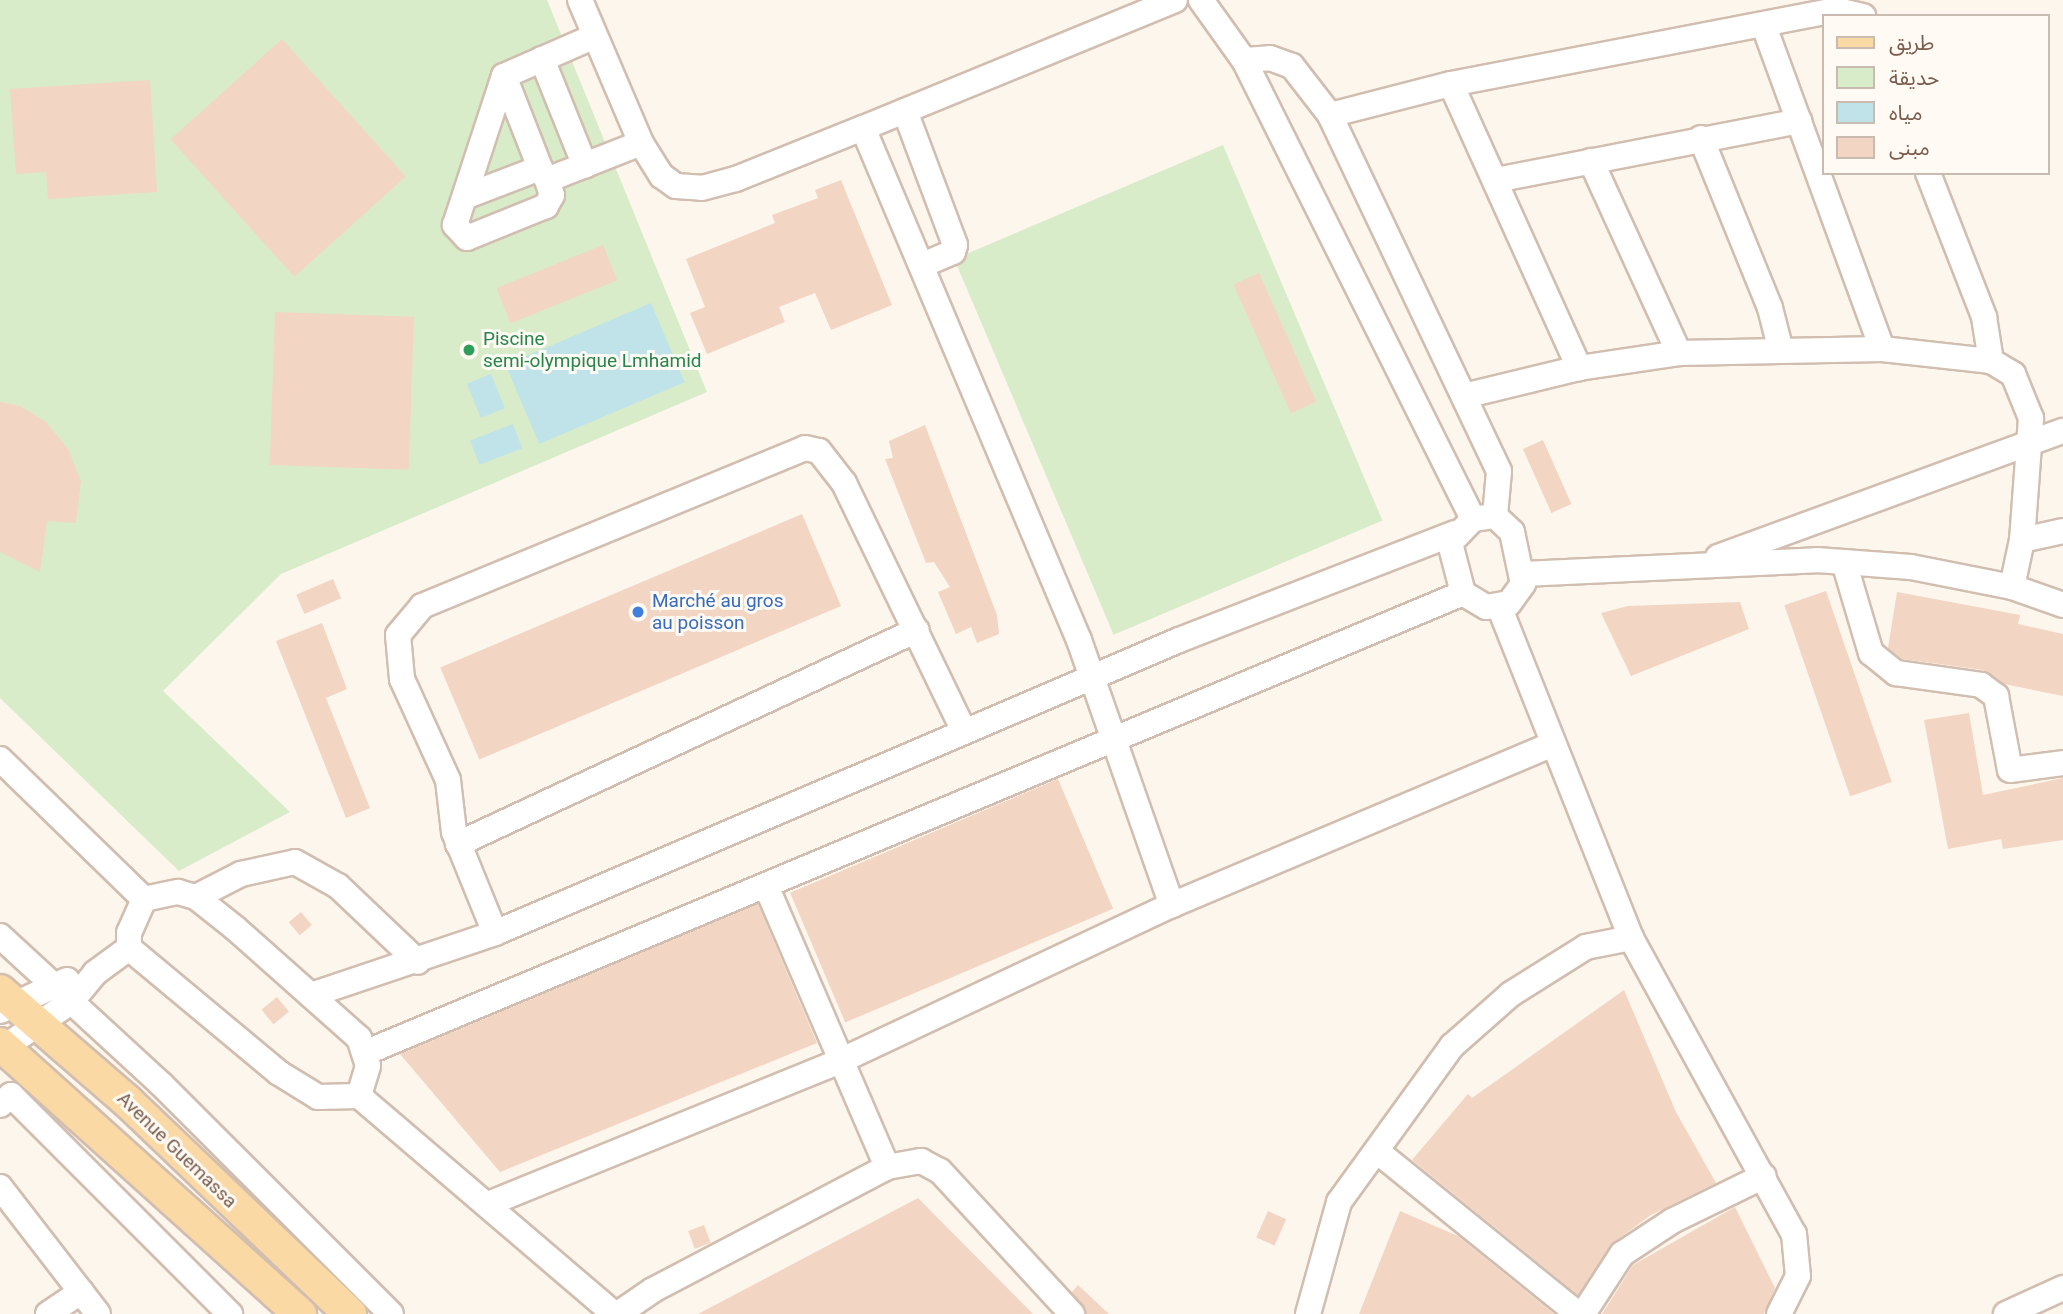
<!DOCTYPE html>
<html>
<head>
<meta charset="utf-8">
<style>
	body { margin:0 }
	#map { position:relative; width:2063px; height:1314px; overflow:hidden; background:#fdf6ec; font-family:Roboto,"Noto Sans Arabic",sans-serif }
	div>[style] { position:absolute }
	.green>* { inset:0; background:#d8ecc9; transform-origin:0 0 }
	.water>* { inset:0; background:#bfe3e8; transform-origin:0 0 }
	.building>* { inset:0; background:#f3d5c3; transform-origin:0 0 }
	.roads { filter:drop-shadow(2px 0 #d1beb0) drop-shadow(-2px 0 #d1beb0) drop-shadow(0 2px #d1beb0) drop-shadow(0 -2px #d1beb0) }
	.minor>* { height:24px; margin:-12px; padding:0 12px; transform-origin:12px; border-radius:12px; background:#fff }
	.major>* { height:32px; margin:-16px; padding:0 16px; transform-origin:16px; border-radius:16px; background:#fbd9a5 }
	.dots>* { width:19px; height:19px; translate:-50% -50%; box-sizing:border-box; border:4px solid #fffaf3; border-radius:50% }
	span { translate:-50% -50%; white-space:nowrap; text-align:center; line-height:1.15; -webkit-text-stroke:6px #fffaf3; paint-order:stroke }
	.leisure-label { font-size:19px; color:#27864d }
	.left { translate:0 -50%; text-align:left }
	.shop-label { font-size:19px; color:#366cbe }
	.street-label { font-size:19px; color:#7a5c4d }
	.legend { position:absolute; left:1822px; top:14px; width:228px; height:161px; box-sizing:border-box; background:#fffaf3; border:2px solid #cabbb1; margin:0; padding:9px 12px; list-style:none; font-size:21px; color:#7a5c4d }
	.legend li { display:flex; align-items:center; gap:14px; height:35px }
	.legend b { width:35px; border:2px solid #cabbb1 }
</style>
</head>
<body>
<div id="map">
	<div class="green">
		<div style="clip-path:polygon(0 0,547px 0,707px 392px,281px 574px,163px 691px,290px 812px,179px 871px,0 698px)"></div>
		<div style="left:1223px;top:145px;width:408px;height:292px;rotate:67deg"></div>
	</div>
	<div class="water">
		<div style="left:651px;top:303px;width:86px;height:158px;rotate:67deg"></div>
		<div style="left:491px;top:374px;width:37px;height:26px;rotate:68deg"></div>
		<div style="left:513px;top:424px;width:26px;height:46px;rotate:69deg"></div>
	</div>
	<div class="building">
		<div style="left:282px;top:39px;width:185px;height:150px;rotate:48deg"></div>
		<div style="clip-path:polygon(150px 80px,157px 192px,48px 199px,46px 172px,16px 174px,10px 89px)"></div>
		<div style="clip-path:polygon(841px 180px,892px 305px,831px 330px,815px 293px,779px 307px,785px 322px,707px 354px,690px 313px,705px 307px,686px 259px,775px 223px,772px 215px,818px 198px,815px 190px)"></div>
		<div style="left:603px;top:245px;width:38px;height:115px;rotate:68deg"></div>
		<div style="left:1259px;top:273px;width:141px;height:28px;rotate:66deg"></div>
		<div style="left:275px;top:312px;width:139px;height:153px;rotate:2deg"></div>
		<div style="clip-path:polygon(0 402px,20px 406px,46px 422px,68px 449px,81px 481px,76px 523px,47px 521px,40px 572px,0 552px)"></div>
		<div style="clip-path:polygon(925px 425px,997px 615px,999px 634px,977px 643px,971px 627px,956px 634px,938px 592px,950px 587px,934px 562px,926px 563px,885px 459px,893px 458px,889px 441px)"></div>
		<div style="left:1543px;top:440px;width:70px;height:22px;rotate:66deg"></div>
		<div style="left:802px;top:514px;width:100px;height:393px;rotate:67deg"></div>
		<div style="left:333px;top:579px;width:21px;height:40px;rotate:67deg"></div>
		<div style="left:1826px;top:591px;width:202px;height:44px;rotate:71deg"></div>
		<div style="clip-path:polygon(1897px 592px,2020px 615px,2018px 624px,2063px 634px,2063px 696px,2004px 684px,1983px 670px,1902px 659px,1888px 648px)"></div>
		<div style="clip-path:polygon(1740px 602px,1749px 629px,1631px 676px,1601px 613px,1628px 606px)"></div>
		<div style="clip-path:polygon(322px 623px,347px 689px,326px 698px,370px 808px,346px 818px,276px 641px)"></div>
		<div style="clip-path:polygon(1969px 713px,1983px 795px,2063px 778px,2063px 840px,2003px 849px,2001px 839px,1948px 849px,1924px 720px)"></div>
		<div style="left:1058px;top:779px;width:141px;height:291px;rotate:67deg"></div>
		<div style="clip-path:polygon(758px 904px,817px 1043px,500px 1172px,400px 1054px)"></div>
		<div style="left:301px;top:912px;width:17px;height:16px;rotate:50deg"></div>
		<div style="clip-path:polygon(1624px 990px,1676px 1112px,1716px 1183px,1651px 1215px,1614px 1242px,1578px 1295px,1412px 1160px,1468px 1094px,1472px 1098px)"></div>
		<div style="left:277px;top:997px;width:19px;height:20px;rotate:51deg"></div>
		<div style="clip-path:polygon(918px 1198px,1033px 1314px,698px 1314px)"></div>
		<div style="clip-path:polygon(1735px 1207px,1775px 1288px,1764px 1314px,1602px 1314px,1633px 1265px)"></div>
		<div style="left:1268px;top:1211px;width:20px;height:29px;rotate:24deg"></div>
		<div style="clip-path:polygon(1400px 1211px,1458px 1236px,1554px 1314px,1359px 1314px)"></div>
		<div style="left:704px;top:1225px;width:19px;height:17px;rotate:69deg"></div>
		<div style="clip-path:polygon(1078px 1285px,1109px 1314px,1086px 1314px,1072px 1292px)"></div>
	</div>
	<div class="roads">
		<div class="minor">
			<div style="left:580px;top:0;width:155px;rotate:66.9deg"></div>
			<div style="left:641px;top:143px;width:39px;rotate:58deg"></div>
			<div style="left:662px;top:176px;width:17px;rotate:36deg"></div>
			<div style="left:676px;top:186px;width:26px;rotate:4deg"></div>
			<div style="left:702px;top:188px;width:35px;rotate:-15deg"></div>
			<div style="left:736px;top:179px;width:137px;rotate:-21.9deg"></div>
			<div style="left:863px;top:128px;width:556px;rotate:67.13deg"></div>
			<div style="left:1079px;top:640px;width:281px;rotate:70.7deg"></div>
			<div style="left:1201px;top:0;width:74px;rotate:54.4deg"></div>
			<div style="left:1244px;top:60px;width:513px;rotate:63.48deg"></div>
			<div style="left:1764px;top:26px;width:344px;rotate:69.9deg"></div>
			<div style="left:542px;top:59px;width:115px;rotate:68.1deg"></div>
			<div style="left:1244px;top:60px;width:26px;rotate:-4deg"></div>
			<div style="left:1270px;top:58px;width:23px;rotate:20deg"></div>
			<div style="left:1292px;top:66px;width:62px;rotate:52.2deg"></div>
			<div style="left:504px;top:76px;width:99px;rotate:68.6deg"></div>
			<div style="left:1451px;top:84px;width:312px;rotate:65.7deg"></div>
			<div style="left:905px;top:111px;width:143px;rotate:69.5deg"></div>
			<div style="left:955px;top:245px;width:7px;rotate:106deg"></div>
			<div style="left:953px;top:252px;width:34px;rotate:157deg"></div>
			<div style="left:863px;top:128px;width:337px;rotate:-22.3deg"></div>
			<div style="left:1701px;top:138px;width:183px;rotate:67.9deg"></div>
			<div style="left:1770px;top:308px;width:40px;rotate:75.6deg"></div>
			<div style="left:1591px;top:161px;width:211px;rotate:65.4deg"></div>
			<div style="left:1928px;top:173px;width:155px;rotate:68.7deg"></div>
			<div style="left:1984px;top:317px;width:45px;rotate:81deg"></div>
			<div style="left:547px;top:180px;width:16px;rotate:72deg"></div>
			<div style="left:552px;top:195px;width:13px;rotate:119deg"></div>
			<div style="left:546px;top:206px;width:85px;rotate:157.9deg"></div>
			<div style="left:467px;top:238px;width:18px;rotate:-133deg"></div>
			<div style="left:455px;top:225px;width:157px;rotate:-71.8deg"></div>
			<div style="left:504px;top:76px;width:97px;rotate:-23.7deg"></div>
			<div style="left:1496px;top:180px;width:309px;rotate:-11deg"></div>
			<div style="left:467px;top:196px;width:78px;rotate:-21deg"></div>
			<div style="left:540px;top:168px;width:14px;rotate:60deg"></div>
			<div style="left:547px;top:180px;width:101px;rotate:-21.5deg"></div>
			<div style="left:1464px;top:396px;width:118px;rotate:-13.7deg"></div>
			<div style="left:1579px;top:368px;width:101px;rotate:-8.5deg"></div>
			<div style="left:1679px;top:353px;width:203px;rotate:-1.1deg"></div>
			<div style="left:1882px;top:349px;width:110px;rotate:6.3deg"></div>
			<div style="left:1991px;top:361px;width:26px;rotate:31deg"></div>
			<div style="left:2013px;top:374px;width:48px;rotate:67.8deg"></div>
			<div style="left:2031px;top:418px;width:122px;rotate:94.2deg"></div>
			<div style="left:1495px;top:516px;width:45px;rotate:-84.9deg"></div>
			<div style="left:1499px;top:471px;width:394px;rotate:-115.4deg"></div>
			<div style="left:1330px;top:115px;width:125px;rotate:-14.4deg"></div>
			<div style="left:1451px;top:84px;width:393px;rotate:-10.9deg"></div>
			<div style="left:1837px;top:10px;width:27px;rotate:13deg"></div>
			<div style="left:1495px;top:516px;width:23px;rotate:43deg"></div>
			<div style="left:1512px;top:532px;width:53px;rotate:78.1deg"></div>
			<div style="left:1523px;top:584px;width:24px;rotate:126deg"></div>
			<div style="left:1509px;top:603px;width:23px;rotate:170deg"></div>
			<div style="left:1486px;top:607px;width:27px;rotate:-149deg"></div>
			<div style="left:1463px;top:593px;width:52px;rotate:-104.6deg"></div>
			<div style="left:1450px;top:543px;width:33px;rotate:-46deg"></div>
			<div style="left:1473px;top:519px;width:22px;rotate:-8deg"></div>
			<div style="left:1718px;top:557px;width:367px;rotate:-20.1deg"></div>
			<div style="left:1844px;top:562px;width:95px;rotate:73.5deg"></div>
			<div style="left:1871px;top:653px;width:32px;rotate:39deg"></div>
			<div style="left:1896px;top:673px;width:86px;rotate:8deg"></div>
			<div style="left:1981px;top:685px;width:19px;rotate:36deg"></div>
			<div style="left:1996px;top:696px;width:75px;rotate:79.3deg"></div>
			<div style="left:2010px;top:770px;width:53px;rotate:-7.5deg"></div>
			<div style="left:1523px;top:574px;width:294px;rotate:-2.7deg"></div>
			<div style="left:1817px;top:560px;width:94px;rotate:4.3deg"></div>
			<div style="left:1911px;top:567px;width:103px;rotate:11.2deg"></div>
			<div style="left:2012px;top:587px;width:54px;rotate:19.4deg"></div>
			<div style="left:2012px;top:587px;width:48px;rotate:-78deg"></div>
			<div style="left:2022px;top:540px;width:42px;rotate:-12.4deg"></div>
			<div style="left:1499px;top:606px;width:357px;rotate:68.3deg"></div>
			<div style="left:1631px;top:938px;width:338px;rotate:61.2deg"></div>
			<div style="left:1794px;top:1234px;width:42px;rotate:84.6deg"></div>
			<div style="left:1798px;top:1276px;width:42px;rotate:116.6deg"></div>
			<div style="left:0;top:759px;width:201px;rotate:44.2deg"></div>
			<div style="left:458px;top:844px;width:506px;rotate:-25deg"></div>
			<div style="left:767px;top:888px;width:304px;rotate:66.7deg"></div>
			<div style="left:178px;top:892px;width:19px;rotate:16deg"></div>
			<div style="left:196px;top:897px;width:50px;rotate:38.5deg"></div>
			<div style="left:235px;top:928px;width:166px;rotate:41.6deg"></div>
			<div style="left:359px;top:1038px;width:29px;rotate:72deg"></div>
			<div style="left:368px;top:1066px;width:31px;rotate:107deg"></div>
			<div style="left:359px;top:1096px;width:41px;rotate:178.6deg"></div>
			<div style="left:318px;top:1097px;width:46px;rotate:-148.4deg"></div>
			<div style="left:279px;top:1073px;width:195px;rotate:-140.2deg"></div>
			<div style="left:129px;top:948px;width:15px;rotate:-90deg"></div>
			<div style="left:129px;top:933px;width:37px;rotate:-66deg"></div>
			<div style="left:144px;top:899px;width:35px;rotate:-12deg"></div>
			<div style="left:196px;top:897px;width:51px;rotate:-27.1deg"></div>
			<div style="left:241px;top:874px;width:55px;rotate:-12.5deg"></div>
			<div style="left:295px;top:862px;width:49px;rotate:29.2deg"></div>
			<div style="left:338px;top:886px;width:110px;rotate:43.5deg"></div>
			<div style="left:495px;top:933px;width:109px;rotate:-112.1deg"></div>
			<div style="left:454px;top:832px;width:52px;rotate:-96.6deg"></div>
			<div style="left:448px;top:780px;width:111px;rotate:-114.5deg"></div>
			<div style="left:402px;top:679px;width:44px;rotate:-95.2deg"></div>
			<div style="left:398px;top:635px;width:38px;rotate:-50deg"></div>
			<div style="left:422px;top:606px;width:414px;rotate:-22.4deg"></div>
			<div style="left:805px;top:448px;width:14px;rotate:12deg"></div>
			<div style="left:819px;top:451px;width:41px;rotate:52deg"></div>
			<div style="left:844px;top:483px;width:276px;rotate:64.2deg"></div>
			<div style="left:0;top:936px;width:219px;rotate:42.6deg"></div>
			<div style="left:161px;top:1084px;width:325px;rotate:45deg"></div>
			<div style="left:311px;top:995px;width:194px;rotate:-18.6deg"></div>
			<div style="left:495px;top:933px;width:744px;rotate:-23.19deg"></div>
			<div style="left:1179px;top:640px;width:296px;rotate:-21.2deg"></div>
			<div style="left:0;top:1011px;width:74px;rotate:-24.8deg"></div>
			<div style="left:0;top:1050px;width:86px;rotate:-34.1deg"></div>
			<div style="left:71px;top:1002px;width:38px;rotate:-50deg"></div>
			<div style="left:95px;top:973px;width:42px;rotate:-36.3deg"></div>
			<div style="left:367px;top:1052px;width:1188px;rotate:-22.72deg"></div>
			<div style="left:359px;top:1096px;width:335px;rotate:40.5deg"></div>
			<div style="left:0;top:1105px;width:15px;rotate:-42deg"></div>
			<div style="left:11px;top:1095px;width:310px;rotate:45deg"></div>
			<div style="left:1378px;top:1152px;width:257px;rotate:39deg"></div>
			<div style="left:0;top:1187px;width:160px;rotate:52.3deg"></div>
			<div style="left:488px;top:1204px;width:380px;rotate:-22.1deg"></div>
			<div style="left:840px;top:1061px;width:367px;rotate:-25.2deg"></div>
			<div style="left:1172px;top:905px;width:411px;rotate:-22.9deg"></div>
			<div style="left:48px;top:1314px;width:40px;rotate:-34deg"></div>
			<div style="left:618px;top:1314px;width:42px;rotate:-34.4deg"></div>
			<div style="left:653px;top:1290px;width:264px;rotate:-27.7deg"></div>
			<div style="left:887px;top:1167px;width:35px;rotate:-10deg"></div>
			<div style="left:921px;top:1161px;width:21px;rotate:28deg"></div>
			<div style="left:940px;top:1171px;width:195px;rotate:47.3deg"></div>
			<div style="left:1308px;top:1314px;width:116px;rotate:-74.5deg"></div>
			<div style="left:1339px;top:1202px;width:193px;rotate:-54.1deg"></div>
			<div style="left:1452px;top:1046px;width:79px;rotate:-41.4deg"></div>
			<div style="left:1511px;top:994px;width:89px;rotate:-32.1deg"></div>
			<div style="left:1586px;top:947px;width:46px;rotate:-11.3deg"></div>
			<div style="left:1583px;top:1314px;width:72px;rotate:-57deg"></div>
			<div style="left:1622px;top:1254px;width:60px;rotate:-33.4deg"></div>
			<div style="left:1672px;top:1221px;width:102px;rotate:-26.1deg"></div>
			<div style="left:2006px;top:1314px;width:63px;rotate:-24.5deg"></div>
		</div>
		<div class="major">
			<div style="left:0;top:991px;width:167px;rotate:40.9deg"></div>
			<div style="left:126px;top:1100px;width:310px;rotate:43.7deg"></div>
			<div style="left:0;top:1044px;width:404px;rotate:42deg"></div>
		</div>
	</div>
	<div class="dots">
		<div style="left:469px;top:350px;background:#2e9e5b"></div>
		<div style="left:638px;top:612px;background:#3f7fe0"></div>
	</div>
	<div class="leisure-label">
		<span class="left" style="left:483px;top:350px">Piscine<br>semi-olympique Lmhamid</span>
	</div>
	<div class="shop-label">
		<span class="left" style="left:652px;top:612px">Marché au gros<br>au poisson</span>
	</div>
	<div class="street-label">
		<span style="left:177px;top:1150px;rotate:44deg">Avenue Guemassa</span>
	</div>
	<ul class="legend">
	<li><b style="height:9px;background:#fbd9a5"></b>طريق</li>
	<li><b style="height:19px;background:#d8ecc9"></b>حديقة</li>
	<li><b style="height:19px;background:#bfe3e8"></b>مياه</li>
	<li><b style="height:19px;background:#f3d5c3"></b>مبنى</li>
	</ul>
</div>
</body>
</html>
